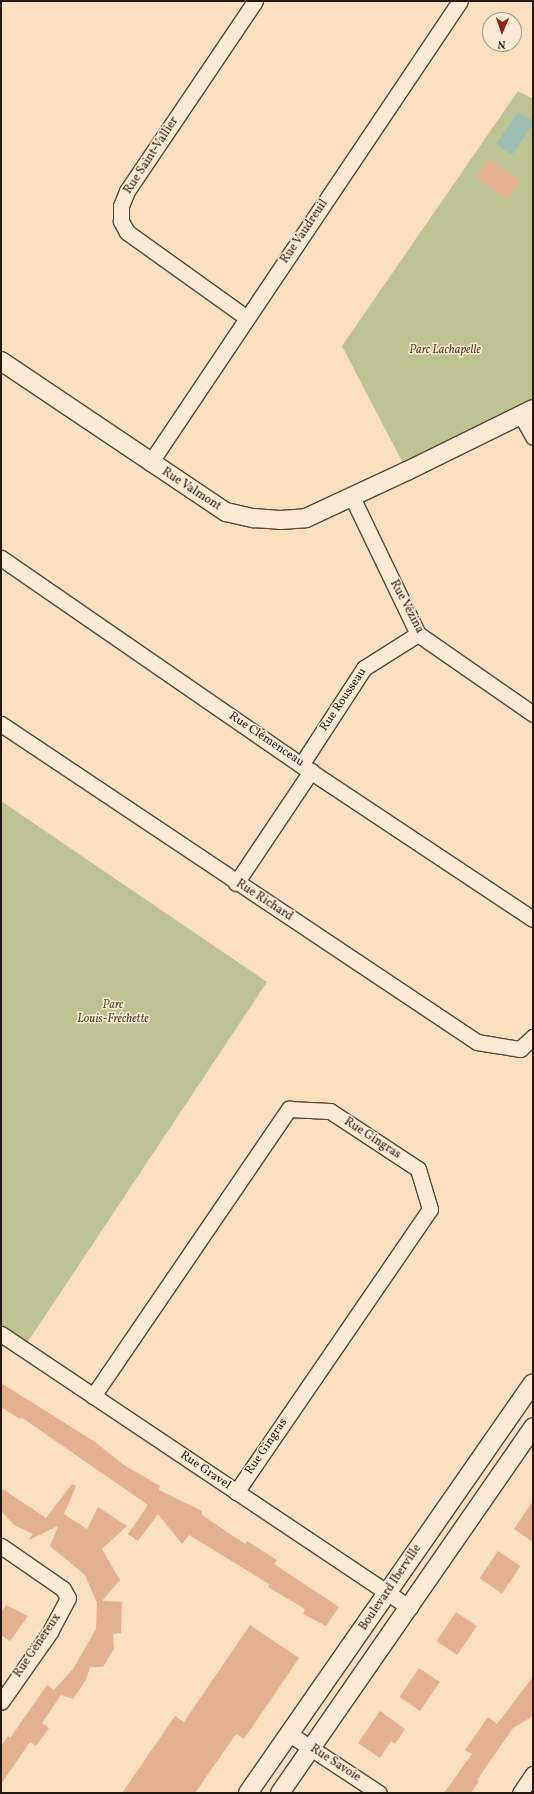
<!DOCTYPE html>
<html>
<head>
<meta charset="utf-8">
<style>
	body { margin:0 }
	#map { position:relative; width:534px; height:1794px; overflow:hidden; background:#f7dfc0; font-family:Vollkorn,serif }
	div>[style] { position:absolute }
	.green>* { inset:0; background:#bdc292 }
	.water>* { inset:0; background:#9dbdb2 }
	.building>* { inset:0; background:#e5b08d; transform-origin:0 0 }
	.roads { filter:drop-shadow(1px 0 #5a4a3b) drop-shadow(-1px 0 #5a4a3b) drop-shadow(0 1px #5a4a3b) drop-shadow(0 -1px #5a4a3b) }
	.minor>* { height:15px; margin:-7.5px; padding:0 7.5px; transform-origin:7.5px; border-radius:7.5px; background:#faead6 }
	.tertiary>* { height:18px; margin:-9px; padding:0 9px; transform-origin:9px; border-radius:9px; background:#faead6 }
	span { translate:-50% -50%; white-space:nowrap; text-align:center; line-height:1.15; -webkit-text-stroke:3px #faead6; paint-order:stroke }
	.street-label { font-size:12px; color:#25180f }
	.park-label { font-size:12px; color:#534b36; font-style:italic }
	.frame { position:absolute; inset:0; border:2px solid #25180f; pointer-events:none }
	.north { position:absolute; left:482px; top:12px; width:40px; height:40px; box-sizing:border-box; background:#faead6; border:1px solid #a59686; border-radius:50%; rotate:182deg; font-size:11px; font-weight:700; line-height:16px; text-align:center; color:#25180f }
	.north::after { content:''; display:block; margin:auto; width:14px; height:18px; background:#8f2418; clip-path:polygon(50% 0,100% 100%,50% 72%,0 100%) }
</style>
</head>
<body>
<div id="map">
	<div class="green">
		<div style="clip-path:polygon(518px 91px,533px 99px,533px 409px,407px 471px,342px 346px)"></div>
		<div style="clip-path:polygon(1px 801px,267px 982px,23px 1349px,1px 1334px)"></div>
	</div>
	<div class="water">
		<div style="clip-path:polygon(518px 112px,533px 121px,533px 125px,512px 155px,496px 144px)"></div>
	</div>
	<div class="building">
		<div style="left:488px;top:159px;width:39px;height:22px;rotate:35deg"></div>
		<div style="clip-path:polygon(1px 1383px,95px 1442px,124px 1465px,160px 1486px,159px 1490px,202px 1511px,202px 1515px,245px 1544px,247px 1541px,277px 1560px,274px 1564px,339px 1607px,326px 1626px,303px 1614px,305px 1609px,268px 1587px,269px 1584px,189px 1535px,182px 1544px,158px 1514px,138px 1541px,128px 1534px,148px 1505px,21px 1417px,20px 1419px,1px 1407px)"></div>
		<div style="clip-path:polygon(72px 1484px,76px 1486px,64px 1514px,87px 1529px,98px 1507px,127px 1526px,102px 1549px,120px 1580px,102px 1601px,122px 1602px,121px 1633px,113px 1634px,114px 1649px,103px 1667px,90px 1667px,86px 1680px,73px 1699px,61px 1695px,42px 1723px,49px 1728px,36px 1746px,30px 1742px,1px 1784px,1px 1746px,8px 1736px,10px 1738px,47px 1685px,54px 1690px,73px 1669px,96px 1629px,97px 1603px,85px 1575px,50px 1546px,58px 1526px,29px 1540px,33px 1534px,14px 1525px,1px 1511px,1px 1488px,46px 1518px)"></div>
		<div style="clip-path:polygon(533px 1501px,533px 1542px,514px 1529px)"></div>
		<div style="left:498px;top:1551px;width:27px;height:33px;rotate:34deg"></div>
		<div style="clip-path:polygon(6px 1605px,28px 1616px,10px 1641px,1px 1635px,1px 1613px)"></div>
		<div style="left:456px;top:1612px;width:25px;height:35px;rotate:34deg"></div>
		<div style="clip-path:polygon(250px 1625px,299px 1658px,244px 1739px,236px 1734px,195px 1793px,122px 1793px,175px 1716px,184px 1722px)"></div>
		<div style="left:419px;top:1668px;width:25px;height:35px;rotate:34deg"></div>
		<div style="clip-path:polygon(533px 1677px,533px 1716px,513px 1728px,477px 1780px,479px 1781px,471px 1793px,444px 1793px,472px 1754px,465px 1750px,488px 1717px,497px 1724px)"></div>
		<div style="clip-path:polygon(380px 1711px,405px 1729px,395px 1744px,391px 1741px,380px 1758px,358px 1743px)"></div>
	</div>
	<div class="roads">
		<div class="minor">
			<div style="left:247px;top:318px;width:148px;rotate:-144.4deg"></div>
			<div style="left:127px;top:232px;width:13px;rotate:-119deg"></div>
			<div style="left:121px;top:221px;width:15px;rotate:-90deg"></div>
			<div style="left:121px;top:206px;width:16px;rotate:-68deg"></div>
			<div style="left:127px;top:191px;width:229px;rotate:-56deg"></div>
			<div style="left:521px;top:415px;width:25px;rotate:61deg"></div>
			<div style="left:150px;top:463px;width:556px;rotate:-56.14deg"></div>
			<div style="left:352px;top:497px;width:152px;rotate:64.3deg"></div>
			<div style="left:418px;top:634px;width:140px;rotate:34.8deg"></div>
			<div style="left:1px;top:558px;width:364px;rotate:34.6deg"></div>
			<div style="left:301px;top:765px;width:278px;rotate:33.6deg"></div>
			<div style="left:1px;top:724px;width:572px;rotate:33.75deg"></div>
			<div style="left:477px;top:1042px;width:44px;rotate:9.2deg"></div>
			<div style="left:520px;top:1049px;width:18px;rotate:-43deg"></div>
			<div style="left:301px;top:765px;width:116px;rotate:-57deg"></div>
			<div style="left:364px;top:668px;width:64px;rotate:-32.2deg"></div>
			<div style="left:236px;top:883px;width:135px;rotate:-56.2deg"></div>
			<div style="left:1px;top:1334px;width:492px;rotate:33.8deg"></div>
			<div style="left:93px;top:1396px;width:348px;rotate:-55.7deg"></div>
			<div style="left:289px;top:1109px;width:41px;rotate:2.8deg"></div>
			<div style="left:330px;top:1111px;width:105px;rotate:33.4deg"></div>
			<div style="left:418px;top:1169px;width:42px;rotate:73.3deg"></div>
			<div style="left:430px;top:1209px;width:343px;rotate:124.4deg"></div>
			<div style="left:1px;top:1546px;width:75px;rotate:34.7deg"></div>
			<div style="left:63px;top:1589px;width:10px;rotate:61deg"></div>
			<div style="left:68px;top:1598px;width:38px;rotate:118deg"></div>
			<div style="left:50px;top:1632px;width:85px;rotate:125deg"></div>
			<div style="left:291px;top:1735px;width:105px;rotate:33.4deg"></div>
			<div style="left:520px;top:1793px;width:23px;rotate:-56deg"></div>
		</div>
		<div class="tertiary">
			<div style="left:1px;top:361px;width:271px;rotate:33.9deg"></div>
			<div style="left:226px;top:512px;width:28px;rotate:13deg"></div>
			<div style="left:253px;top:518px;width:27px;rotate:4deg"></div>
			<div style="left:280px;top:520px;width:26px;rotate:-4deg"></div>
			<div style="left:306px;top:518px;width:111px;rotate:-25deg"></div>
			<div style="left:407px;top:471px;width:140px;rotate:-26.2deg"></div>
			<div style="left:248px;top:1793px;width:499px;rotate:-55.2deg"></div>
			<div style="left:280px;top:1793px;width:445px;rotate:-55.3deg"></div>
		</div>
	</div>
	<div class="street-label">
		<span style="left:152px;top:156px;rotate:-57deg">Rue Saint-Vallier</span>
		<span style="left:305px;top:232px;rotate:-56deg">Rue Vaudreuil</span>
		<span style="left:191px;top:490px;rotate:33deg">Rue Valmont</span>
		<span style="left:406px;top:607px;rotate:62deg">Rue Vézina</span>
		<span style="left:344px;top:700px;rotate:-56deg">Rue Rousseau</span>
		<span style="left:266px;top:740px;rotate:34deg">Rue Clémenceau</span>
		<span style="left:264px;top:901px;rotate:33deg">Rue Richard</span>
		<span style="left:372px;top:1139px;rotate:33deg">Rue Gingras</span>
		<span style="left:267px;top:1447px;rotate:-56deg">Rue Gingras</span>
		<span style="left:205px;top:1471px;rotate:34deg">Rue Gravel</span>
		<span style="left:391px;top:1588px;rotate:-56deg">Boulevard Iberville</span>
		<span style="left:38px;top:1646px;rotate:-56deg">Rue Généreux</span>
		<span style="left:335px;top:1764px;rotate:33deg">Rue Savoie</span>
	</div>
	<div class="park-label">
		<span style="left:445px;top:351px">Parc Lachapelle</span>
		<span style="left:113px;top:1013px">Parc<br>Louis-Fréchette</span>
	</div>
	<div class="frame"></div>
	<div class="north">N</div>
</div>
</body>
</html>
